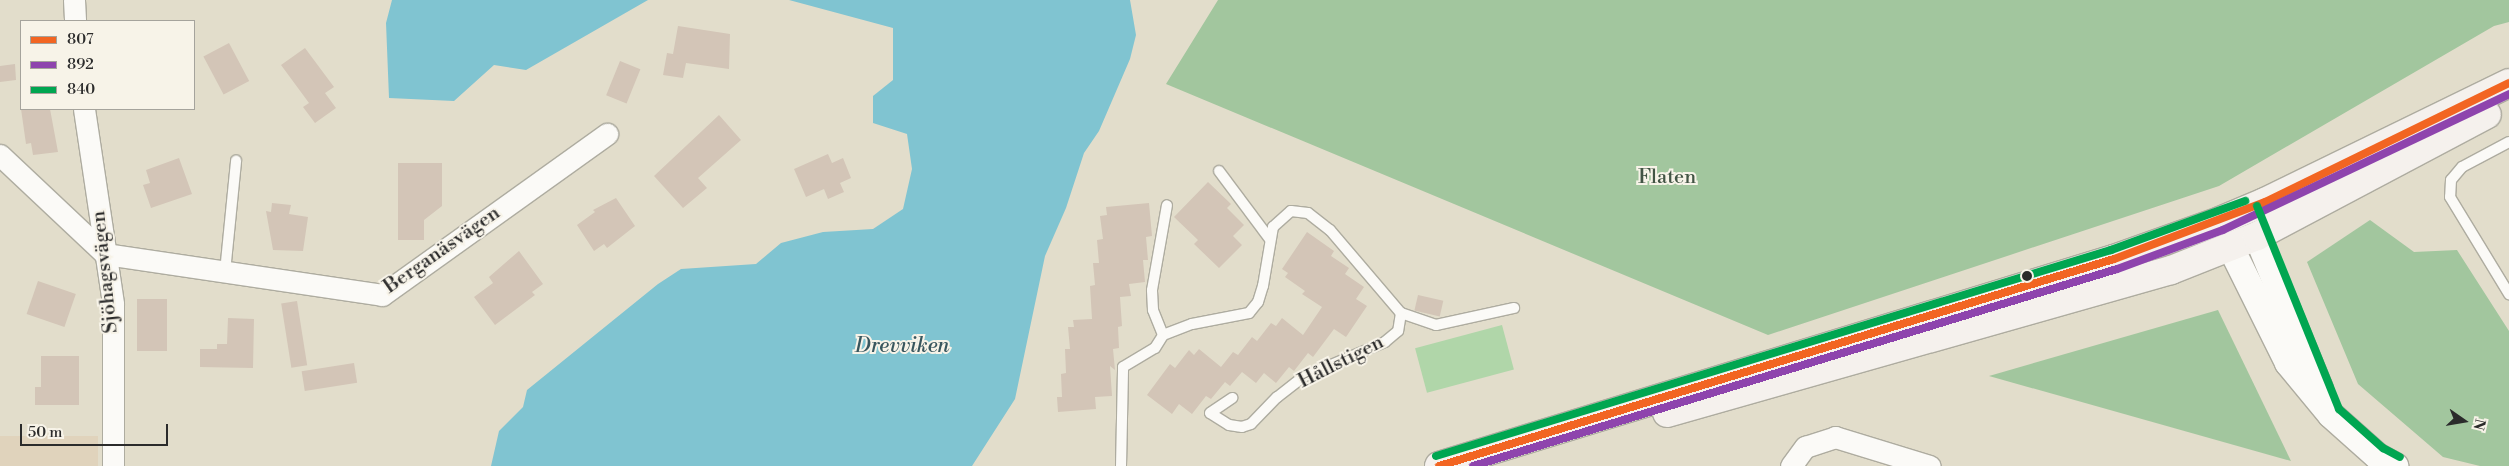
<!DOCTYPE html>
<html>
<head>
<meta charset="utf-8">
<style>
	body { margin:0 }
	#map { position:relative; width:2509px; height:466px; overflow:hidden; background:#e2ddcb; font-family:"Libre Bodoni",serif }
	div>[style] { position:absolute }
	.built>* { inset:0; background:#e0d3bc; transform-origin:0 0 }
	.green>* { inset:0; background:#b0d6a9; transform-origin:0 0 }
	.forest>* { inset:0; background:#a2c69e }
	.water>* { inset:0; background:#80c4d1 }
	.building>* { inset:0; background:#d3c5b7; transform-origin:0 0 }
	.roads { filter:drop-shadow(1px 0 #aeaca0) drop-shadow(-1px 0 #aeaca0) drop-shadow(0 1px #aeaca0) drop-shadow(0 -1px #aeaca0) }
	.service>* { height:10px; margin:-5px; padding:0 5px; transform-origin:5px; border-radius:5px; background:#fbfaf7 }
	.minor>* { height:21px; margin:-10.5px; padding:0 10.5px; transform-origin:10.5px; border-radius:10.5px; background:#fbfaf7 }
	.tertiary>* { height:26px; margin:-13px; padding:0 13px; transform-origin:13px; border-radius:13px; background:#fbfaf7 }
	.secondary>* { height:28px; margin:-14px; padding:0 14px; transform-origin:14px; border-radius:14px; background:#f5f1ed }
	.bus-1>* { height:8px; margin:-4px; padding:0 4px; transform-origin:4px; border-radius:4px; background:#f26522 }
	.bus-2>* { height:8px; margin:-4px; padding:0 4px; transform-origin:4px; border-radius:4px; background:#8e44ad }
	.bus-3>* { height:8px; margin:-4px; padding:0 4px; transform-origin:4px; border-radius:4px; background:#00a651 }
	.dots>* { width:14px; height:14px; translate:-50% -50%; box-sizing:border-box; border:2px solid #f7f3e8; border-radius:50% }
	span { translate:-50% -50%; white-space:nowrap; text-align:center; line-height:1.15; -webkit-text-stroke:4px #f7f3e8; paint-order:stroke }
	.park-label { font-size:20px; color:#425444 }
	.street-label { font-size:20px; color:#2b2b2b }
	.water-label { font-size:21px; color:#38565e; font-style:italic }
	.legend { position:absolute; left:20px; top:20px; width:175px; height:90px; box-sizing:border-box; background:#f7f3e8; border:1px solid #a5a39c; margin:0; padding:6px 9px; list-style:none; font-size:15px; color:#2b2b2b }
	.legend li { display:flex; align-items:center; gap:10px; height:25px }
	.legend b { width:25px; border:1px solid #a5a39c }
	.north { position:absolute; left:2439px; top:396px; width:50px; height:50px; -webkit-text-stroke:4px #f7f3e8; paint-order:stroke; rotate:103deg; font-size:14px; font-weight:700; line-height:20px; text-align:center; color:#2b2b2b }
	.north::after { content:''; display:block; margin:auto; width:18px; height:22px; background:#2b2b2b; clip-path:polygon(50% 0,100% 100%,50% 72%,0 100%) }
	.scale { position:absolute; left:20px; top:424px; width:148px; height:22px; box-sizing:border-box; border:2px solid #2b2b2b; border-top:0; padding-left:6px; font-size:15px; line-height:18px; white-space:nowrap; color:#2b2b2b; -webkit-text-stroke:4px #f7f3e8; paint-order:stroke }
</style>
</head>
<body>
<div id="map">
	<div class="built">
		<div style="left:0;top:436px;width:98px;height:30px"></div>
	</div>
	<div class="green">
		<div style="left:1502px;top:325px;width:46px;height:90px;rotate:75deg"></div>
	</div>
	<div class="forest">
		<div style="clip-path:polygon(1218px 0,2509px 0,2509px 22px,2494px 26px,2219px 186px,1768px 335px,1166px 84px)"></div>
		<div style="clip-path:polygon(2370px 220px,2414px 252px,2457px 250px,2509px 331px,2509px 466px,2480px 466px,2443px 457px,2358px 384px,2307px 262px)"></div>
		<div style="clip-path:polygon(2218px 310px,2291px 461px,1989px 376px)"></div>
	</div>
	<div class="water">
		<div style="clip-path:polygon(392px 0,648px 0,526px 70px,494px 65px,454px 101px,389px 98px,386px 23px)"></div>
		<div style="clip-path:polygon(789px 0,1130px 0,1136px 35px,1130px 59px,1099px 131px,1084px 153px,1066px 208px,1045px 256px,1015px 399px,972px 466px,491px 466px,499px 431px,523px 407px,527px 390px,658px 284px,681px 269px,756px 264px,781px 243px,823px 232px,873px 229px,903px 209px,912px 169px,907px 134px,873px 123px,873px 96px,893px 80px,893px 28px)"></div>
	</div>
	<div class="building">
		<div style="clip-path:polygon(678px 26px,730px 34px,729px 69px,686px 63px,683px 78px,663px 75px,667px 53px,673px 54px)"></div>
		<div style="left:229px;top:43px;width:43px;height:29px;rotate:62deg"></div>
		<div style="clip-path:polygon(305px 48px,334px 87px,325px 93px,336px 108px,315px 123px,303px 107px,309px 103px,281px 65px)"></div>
		<div style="left:620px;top:61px;width:22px;height:37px;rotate:22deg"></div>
		<div style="clip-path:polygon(15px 64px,16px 80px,0 82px,0 66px)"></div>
		<div style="clip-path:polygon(21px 109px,50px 109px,58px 152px,33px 155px,31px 143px,26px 144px)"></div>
		<div style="clip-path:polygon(719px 115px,741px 140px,698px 178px,707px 188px,683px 208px,654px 176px)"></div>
		<div style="clip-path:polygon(828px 154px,832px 163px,843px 158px,851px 178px,840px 183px,844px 192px,828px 199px,824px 189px,806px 197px,794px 169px)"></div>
		<div style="clip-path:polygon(179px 158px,192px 194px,151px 208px,143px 185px,150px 183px,146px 170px)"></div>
		<div style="clip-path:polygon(398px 163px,442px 163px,442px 206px,424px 220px,424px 240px,398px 240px)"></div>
		<div style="clip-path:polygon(1208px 182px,1231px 204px,1227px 208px,1244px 225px,1233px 236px,1242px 245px,1219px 268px,1194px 244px,1198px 240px,1174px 217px)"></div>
		<div style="clip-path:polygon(616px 198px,635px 226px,607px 248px,604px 244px,594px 251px,577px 225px,595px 212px,593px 210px)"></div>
		<div style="clip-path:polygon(272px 203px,291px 205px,289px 214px,308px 217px,303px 251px,273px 250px,266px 211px,271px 212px)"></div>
		<div style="clip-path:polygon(1149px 203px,1152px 236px,1146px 237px,1148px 260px,1143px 260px,1145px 282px,1129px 284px,1131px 296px,1120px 297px,1122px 326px,1118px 327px,1119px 348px,1113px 349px,1115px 370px,1110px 366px,1112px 396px,1095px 397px,1096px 409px,1058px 412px,1057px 397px,1062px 397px,1061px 374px,1066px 373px,1065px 349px,1070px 349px,1068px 327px,1074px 327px,1073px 320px,1092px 319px,1090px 286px,1095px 285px,1093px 263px,1099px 263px,1097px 240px,1103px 239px,1100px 216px,1107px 215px,1106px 207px)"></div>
		<div style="clip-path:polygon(1307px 232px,1334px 251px,1331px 256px,1349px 268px,1345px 274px,1364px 287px,1356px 299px,1367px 306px,1346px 337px,1334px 329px,1313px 357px,1308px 353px,1294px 371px,1289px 367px,1276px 383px,1264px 373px,1256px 383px,1242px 372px,1230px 386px,1225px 382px,1211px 399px,1206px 396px,1192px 414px,1179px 404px,1172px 414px,1147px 395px,1170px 364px,1175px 368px,1189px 350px,1194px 355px,1199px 349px,1221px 367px,1233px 352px,1238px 355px,1252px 337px,1257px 341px,1271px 323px,1276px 326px,1282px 318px,1303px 335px,1322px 307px,1302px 294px,1305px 291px,1285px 277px,1288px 273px,1282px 269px)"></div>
		<div style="clip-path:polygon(519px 251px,543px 284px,532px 292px,535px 295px,495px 325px,474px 297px,493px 283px,489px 277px)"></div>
		<div style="left:38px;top:281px;width:40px;height:35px;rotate:19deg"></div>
		<div style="left:1418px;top:295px;width:26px;height:16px;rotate:13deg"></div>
		<div style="left:137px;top:299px;width:30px;height:52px"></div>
		<div style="left:297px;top:301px;width:65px;height:16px;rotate:81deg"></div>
		<div style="clip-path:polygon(228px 318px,254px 319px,253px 368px,200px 367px,200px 349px,217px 349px,217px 344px,227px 344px)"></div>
		<div style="clip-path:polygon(41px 356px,79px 356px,79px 405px,35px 405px,35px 387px,41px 387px)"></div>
		<div style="left:354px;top:363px;width:20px;height:53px;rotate:81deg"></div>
	</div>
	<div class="roads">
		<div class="service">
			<div style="left:2509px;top:142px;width:53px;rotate:152deg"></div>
			<div style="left:2462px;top:167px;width:17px;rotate:130deg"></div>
			<div style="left:2451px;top:180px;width:17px;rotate:93deg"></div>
			<div style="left:2450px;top:197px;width:114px;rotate:58.7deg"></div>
			<div style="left:1219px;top:171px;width:84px;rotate:53.3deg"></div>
			<div style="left:225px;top:272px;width:112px;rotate:-84.3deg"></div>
			<div style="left:1401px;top:313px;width:37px;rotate:19deg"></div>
			<div style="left:1436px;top:325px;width:80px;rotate:-12.3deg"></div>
			<div style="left:1163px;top:335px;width:27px;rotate:-112deg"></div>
			<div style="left:1153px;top:310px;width:20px;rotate:-93deg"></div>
			<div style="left:1152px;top:290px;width:86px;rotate:-80deg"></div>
			<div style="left:1121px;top:466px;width:99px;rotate:-88.8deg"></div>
			<div style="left:1123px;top:367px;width:37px;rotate:-31deg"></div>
			<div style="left:1155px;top:348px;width:15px;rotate:-58deg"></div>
			<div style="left:1163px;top:335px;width:31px;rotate:-21deg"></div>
			<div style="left:1192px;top:324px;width:58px;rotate:-10.9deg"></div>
			<div style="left:1249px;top:313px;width:14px;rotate:-51deg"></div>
			<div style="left:1258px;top:302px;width:17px;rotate:-73deg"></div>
			<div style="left:1263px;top:286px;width:60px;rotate:-80.4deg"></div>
			<div style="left:1273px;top:227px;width:24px;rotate:-42deg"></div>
			<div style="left:1291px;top:211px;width:17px;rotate:7deg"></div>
			<div style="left:1308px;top:213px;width:28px;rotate:38deg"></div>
			<div style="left:1330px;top:230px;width:109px;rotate:49.5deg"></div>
			<div style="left:1401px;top:313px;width:18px;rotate:99deg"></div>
			<div style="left:1398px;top:331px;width:17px;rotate:140deg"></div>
			<div style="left:1385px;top:342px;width:89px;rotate:156.9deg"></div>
			<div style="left:1303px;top:377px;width:33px;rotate:142deg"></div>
			<div style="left:1277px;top:397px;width:37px;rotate:134deg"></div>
			<div style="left:1251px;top:424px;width:9px;rotate:162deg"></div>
			<div style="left:1242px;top:427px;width:13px;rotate:-171deg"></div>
			<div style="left:1229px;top:425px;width:22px;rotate:-148deg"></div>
			<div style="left:1210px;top:413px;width:27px;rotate:-34deg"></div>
		</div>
		<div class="minor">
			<div style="left:74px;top:0;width:21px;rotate:87deg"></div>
			<div style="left:84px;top:109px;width:197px;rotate:81.5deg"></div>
			<div style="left:113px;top:304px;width:162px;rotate:90deg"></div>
			<div style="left:0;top:155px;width:144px;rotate:43.3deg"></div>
			<div style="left:105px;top:254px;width:280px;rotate:8.4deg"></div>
			<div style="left:382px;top:295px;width:277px;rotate:-35.6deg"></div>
			<div style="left:1791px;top:466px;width:24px;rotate:-54deg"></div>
			<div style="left:1805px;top:447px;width:32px;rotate:-18deg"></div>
			<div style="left:1835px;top:437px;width:99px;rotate:17deg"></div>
		</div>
		<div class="tertiary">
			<div style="left:2257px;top:236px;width:165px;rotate:67.6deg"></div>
			<div style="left:2230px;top:246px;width:131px;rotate:63.6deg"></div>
			<div style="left:2288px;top:363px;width:67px;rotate:50.4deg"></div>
			<div style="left:2331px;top:415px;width:62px;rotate:41.7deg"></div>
			<div style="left:2377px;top:456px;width:21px;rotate:29deg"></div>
		</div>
		<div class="secondary">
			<div style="left:1667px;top:413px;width:524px;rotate:-15.84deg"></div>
			<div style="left:2171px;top:270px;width:92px;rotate:-21.6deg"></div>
			<div style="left:2257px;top:236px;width:260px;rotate:-27.9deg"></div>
			<div style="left:1439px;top:466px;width:706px;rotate:-17.05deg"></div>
			<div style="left:2114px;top:259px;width:113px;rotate:-19.7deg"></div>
			<div style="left:2220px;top:221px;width:49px;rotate:-22.9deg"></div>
			<div style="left:2265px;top:202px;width:271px;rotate:-26deg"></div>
		</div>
	</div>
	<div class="bus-1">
		<div style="left:1439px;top:466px;width:706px;rotate:-17.05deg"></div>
		<div style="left:2114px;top:259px;width:161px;rotate:-20.7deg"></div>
		<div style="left:2265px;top:202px;width:271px;rotate:-26deg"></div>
	</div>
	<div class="bus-2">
		<div style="left:1473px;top:466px;width:673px;rotate:-17.01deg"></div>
		<div style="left:2117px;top:269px;width:113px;rotate:-20.2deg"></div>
		<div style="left:2223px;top:230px;width:317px;rotate:-25.4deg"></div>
	</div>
	<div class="bus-3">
		<div style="left:2257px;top:206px;width:219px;rotate:68deg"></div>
		<div style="left:2339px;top:409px;width:59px;rotate:41.6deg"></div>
		<div style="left:2383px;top:448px;width:19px;rotate:28deg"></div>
		<div style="left:1436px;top:456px;width:706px;rotate:-16.97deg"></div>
		<div style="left:2111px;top:250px;width:143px;rotate:-20.1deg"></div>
	</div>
	<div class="dots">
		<div style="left:2027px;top:276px;background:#2b2b2b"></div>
	</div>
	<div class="park-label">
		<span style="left:1667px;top:177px">Flaten</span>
	</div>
	<div class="street-label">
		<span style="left:442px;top:250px;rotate:-35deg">Berganäsvägen</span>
		<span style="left:105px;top:272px;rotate:-96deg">Sjöhagsvägen</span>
		<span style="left:1341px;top:362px;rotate:-27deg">Hållstigen</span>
	</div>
	<div class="water-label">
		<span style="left:902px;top:346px">Drevviken</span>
	</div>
	<ul class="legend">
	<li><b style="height:6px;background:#f26522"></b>807</li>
	<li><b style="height:6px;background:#8e44ad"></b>892</li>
	<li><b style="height:6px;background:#00a651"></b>840</li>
	</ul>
	<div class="north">N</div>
	<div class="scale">50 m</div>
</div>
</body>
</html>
